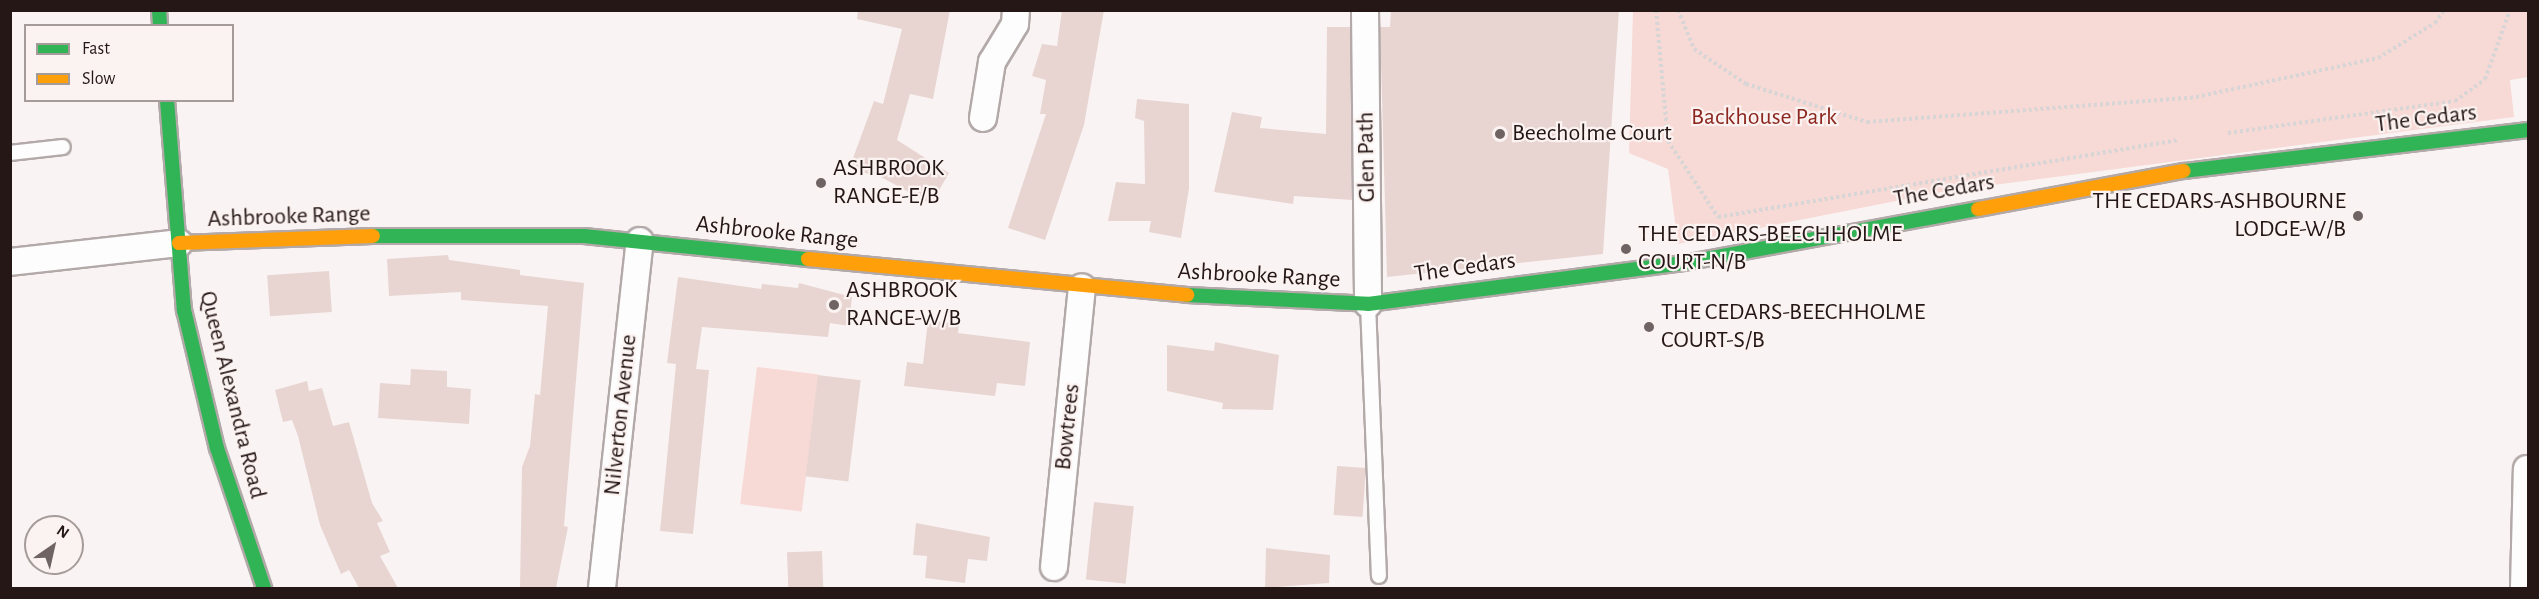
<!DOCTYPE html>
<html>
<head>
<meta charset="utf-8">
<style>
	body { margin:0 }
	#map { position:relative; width:2539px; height:599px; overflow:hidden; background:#f9f4f3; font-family:"Alegreya Sans",sans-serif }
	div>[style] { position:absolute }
	.green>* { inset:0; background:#f7d9d5; transform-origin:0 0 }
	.building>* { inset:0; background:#e8d5d2; transform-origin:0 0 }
	.path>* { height:4px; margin-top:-2px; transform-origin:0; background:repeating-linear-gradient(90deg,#d7d5d5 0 3px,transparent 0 6px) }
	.roads { filter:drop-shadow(2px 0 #b2a9a8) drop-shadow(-2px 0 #b2a9a8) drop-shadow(0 2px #b2a9a8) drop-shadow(0 -2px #b2a9a8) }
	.lane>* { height:14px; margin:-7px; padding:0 7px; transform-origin:7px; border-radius:7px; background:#fefdfd }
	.street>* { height:26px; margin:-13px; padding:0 13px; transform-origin:13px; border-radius:13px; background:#fefdfd }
	.fast>* { height:14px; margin:-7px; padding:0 7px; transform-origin:7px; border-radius:7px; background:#30b455 }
	.slow>* { height:14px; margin:-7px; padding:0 7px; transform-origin:7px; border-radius:7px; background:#ff9f0a }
	.dots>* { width:16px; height:16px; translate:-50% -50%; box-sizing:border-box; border:3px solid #fbf3f1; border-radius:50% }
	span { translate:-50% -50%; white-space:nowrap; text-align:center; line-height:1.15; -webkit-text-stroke:4.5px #fbf3f1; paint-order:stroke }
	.park-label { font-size:24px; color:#8d2720 }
	.street-label { font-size:24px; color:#251715 }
	.poi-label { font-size:24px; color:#251715 }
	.left { translate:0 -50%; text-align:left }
	.right { translate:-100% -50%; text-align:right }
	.frame { position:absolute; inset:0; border:12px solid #251715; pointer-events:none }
	.legend { position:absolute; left:24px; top:24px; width:210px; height:78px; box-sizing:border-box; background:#fbf3f1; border:2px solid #a59b99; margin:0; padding:8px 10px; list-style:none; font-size:18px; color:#251715 }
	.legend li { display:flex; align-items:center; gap:12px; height:30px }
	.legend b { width:30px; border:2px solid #a59b99 }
	.north { position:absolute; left:24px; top:515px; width:60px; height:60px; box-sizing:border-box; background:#fbf3f1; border:2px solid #a59b99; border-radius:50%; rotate:34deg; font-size:16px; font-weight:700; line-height:24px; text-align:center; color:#251715 }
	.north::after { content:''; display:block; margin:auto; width:21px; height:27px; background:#6f6463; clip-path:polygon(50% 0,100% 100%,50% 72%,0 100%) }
</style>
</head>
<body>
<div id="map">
	<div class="green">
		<div style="clip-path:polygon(1633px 11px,2528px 11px,2528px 77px,2510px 80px,2514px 117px,1947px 191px,1678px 244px,1668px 169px,1629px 153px)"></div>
		<div style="left:757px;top:367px;width:62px;height:138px;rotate:7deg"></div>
	</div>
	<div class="building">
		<div style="clip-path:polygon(858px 10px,950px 10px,933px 99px,910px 94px,897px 140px,949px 173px,931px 204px,881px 177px,849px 169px,874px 101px,883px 104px,902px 29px,857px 19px)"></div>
		<div style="clip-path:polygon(1062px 10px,1104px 10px,1084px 125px,1045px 240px,1008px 228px,1046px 114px,1040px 114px,1046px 80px,1032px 76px,1042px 44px,1057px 46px)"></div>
		<div style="clip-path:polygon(1391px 10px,1619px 10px,1603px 254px,1387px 277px,1380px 27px,1390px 27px)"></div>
		<div style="clip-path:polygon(1327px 27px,1350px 27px,1352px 200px,1294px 196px,1293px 204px,1214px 192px,1232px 112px,1262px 117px,1260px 128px,1326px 134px)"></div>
		<div style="clip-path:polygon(1137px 99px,1189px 104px,1189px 188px,1181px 238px,1149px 232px,1151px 221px,1108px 221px,1116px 182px,1145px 184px,1144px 121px,1135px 118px)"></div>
		<div style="clip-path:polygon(448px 255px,449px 260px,520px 270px,520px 275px,584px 283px,564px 526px,568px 527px,556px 588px,520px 588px,522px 467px,530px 446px,535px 394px,540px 395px,548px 306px,461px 300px,461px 292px,389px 296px,387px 259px)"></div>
		<div style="left:329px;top:271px;width:41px;height:62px;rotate:86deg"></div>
		<div style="clip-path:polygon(678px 277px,761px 289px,762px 284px,798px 288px,799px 283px,852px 297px,849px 326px,830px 323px,828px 337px,702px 327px,696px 369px,709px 370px,693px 534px,660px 531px,676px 364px,667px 363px)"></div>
		<div style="clip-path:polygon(928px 320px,959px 324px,958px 333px,1030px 342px,1025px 386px,997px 383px,995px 396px,904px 386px,907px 362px,923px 364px)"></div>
		<div style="clip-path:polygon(1215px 342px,1279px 355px,1273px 410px,1222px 409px,1223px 403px,1167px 391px,1167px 345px,1214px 351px)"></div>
		<div style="clip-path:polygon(411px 369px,447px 371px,447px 387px,471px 389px,469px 424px,378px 418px,380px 383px,410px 385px)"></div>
		<div style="left:818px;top:375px;width:43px;height:102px;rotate:7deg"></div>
		<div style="clip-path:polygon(307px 381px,309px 391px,322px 388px,333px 426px,349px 422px,372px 503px,383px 521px,377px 523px,390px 552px,380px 556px,398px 588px,359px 588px,349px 570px,341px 574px,320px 525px,298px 436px,292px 420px,283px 422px,275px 390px)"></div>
		<div style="left:1337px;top:466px;width:29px;height:49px;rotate:4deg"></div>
		<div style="left:1094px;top:502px;width:40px;height:78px;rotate:6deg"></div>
		<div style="clip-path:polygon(916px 523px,990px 537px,987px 561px,968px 559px,965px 583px,925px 578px,927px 556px,913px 555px)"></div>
		<div style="clip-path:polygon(1266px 548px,1330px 555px,1329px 583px,1265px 588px)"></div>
		<div style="left:822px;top:551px;width:37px;height:35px;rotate:88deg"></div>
	</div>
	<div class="path">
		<div style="left:1656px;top:10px;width:132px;rotate:84.8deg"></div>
		<div style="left:1668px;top:141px;width:91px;rotate:56.7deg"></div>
		<div style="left:1718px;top:217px;width:467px;rotate:-9.5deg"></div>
		<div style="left:1678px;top:10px;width:42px;rotate:67.7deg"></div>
		<div style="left:1694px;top:49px;width:63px;rotate:33.9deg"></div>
		<div style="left:1746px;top:84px;width:127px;rotate:17.4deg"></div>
		<div style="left:1867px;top:122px;width:330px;rotate:-4.3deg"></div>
		<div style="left:2196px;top:97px;width:186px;rotate:-12.1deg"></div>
		<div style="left:2378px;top:58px;width:67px;rotate:-31.6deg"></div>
		<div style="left:2435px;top:23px;width:16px;rotate:-55deg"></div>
		<div style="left:2228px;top:133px;width:229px;rotate:-8deg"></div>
		<div style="left:2455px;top:101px;width:37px;rotate:-36deg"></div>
		<div style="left:2485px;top:79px;width:73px;rotate:-70.1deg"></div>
	</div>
	<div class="roads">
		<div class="lane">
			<div style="left:10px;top:153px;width:53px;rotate:-6.5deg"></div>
			<div style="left:1368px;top:304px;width:272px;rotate:87.7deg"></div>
		</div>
		<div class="street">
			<div style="left:1365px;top:10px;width:294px;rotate:89.4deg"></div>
			<div style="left:983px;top:118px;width:57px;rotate:-80.9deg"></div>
			<div style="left:992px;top:62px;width:44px;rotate:-58.8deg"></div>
			<div style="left:1015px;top:24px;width:14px;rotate:-86deg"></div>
			<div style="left:10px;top:262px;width:170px;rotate:-6.4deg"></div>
			<div style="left:1054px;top:567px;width:281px;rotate:-84.3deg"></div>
			<div style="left:602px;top:588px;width:349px;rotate:-83.8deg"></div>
			<div style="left:2524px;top:588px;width:119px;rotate:-88.6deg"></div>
		</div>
		<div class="fast">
			<div style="left:159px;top:10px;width:16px;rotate:86deg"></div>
			<div style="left:167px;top:100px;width:211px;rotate:85.4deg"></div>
			<div style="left:184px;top:310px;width:142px;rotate:76.6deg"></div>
			<div style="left:217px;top:448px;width:148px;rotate:71.4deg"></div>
			<div style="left:2184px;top:171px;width:346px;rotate:-6.8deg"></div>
			<div style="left:373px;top:236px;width:211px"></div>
			<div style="left:584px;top:236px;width:225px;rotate:5.9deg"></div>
			<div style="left:1187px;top:295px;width:181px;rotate:2.8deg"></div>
			<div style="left:1368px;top:304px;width:318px;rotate:-7.4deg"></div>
			<div style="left:1683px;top:263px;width:300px;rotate:-10.4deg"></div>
		</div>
		<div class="slow">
			<div style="left:1978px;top:209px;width:209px;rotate:-10.5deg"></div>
			<div style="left:179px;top:243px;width:194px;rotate:-2.1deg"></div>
			<div style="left:808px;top:259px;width:381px;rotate:5.4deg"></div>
		</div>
	</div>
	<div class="dots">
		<div style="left:1500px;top:134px;background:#6f6463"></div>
		<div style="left:821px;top:183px;background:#6f6463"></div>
		<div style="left:2358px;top:216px;background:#6f6463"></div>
		<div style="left:1626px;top:249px;background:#6f6463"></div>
		<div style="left:834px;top:305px;background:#6f6463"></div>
		<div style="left:1649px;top:327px;background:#6f6463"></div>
	</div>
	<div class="park-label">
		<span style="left:1764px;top:118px">Backhouse Park</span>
	</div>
	<div class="street-label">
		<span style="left:2426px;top:119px;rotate:-7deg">The Cedars</span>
		<span style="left:1367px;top:157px;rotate:-91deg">Glen Path</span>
		<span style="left:1944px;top:191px;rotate:-10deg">The Cedars</span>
		<span style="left:289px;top:217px;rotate:-2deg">Ashbrooke Range</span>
		<span style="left:777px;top:233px;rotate:6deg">Ashbrooke Range</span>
		<span style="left:1465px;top:268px;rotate:-8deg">The Cedars</span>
		<span style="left:1259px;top:276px;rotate:3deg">Ashbrooke Range</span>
		<span style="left:232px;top:395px;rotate:76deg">Queen Alexandra Road</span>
		<span style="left:621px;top:415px;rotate:-84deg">Nilverton Avenue</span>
		<span style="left:1068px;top:427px;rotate:-84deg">Bowtrees</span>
	</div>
	<div class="poi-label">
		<span class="left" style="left:1512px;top:134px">Beecholme Court</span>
		<span class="left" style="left:833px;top:183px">ASHBROOK<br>RANGE-E/B</span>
		<span class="right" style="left:2346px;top:216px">THE CEDARS-ASHBOURNE<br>LODGE-W/B</span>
		<span class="left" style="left:1638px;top:249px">THE CEDARS-BEECHHOLME<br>COURT-N/B</span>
		<span class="left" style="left:846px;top:305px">ASHBROOK<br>RANGE-W/B</span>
		<span class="left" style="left:1661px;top:327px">THE CEDARS-BEECHHOLME<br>COURT-S/B</span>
	</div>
	<div class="frame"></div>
	<ul class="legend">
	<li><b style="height:8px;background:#30b455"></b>Fast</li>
	<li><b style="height:8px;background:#ff9f0a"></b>Slow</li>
	</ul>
	<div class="north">N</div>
</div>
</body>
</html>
